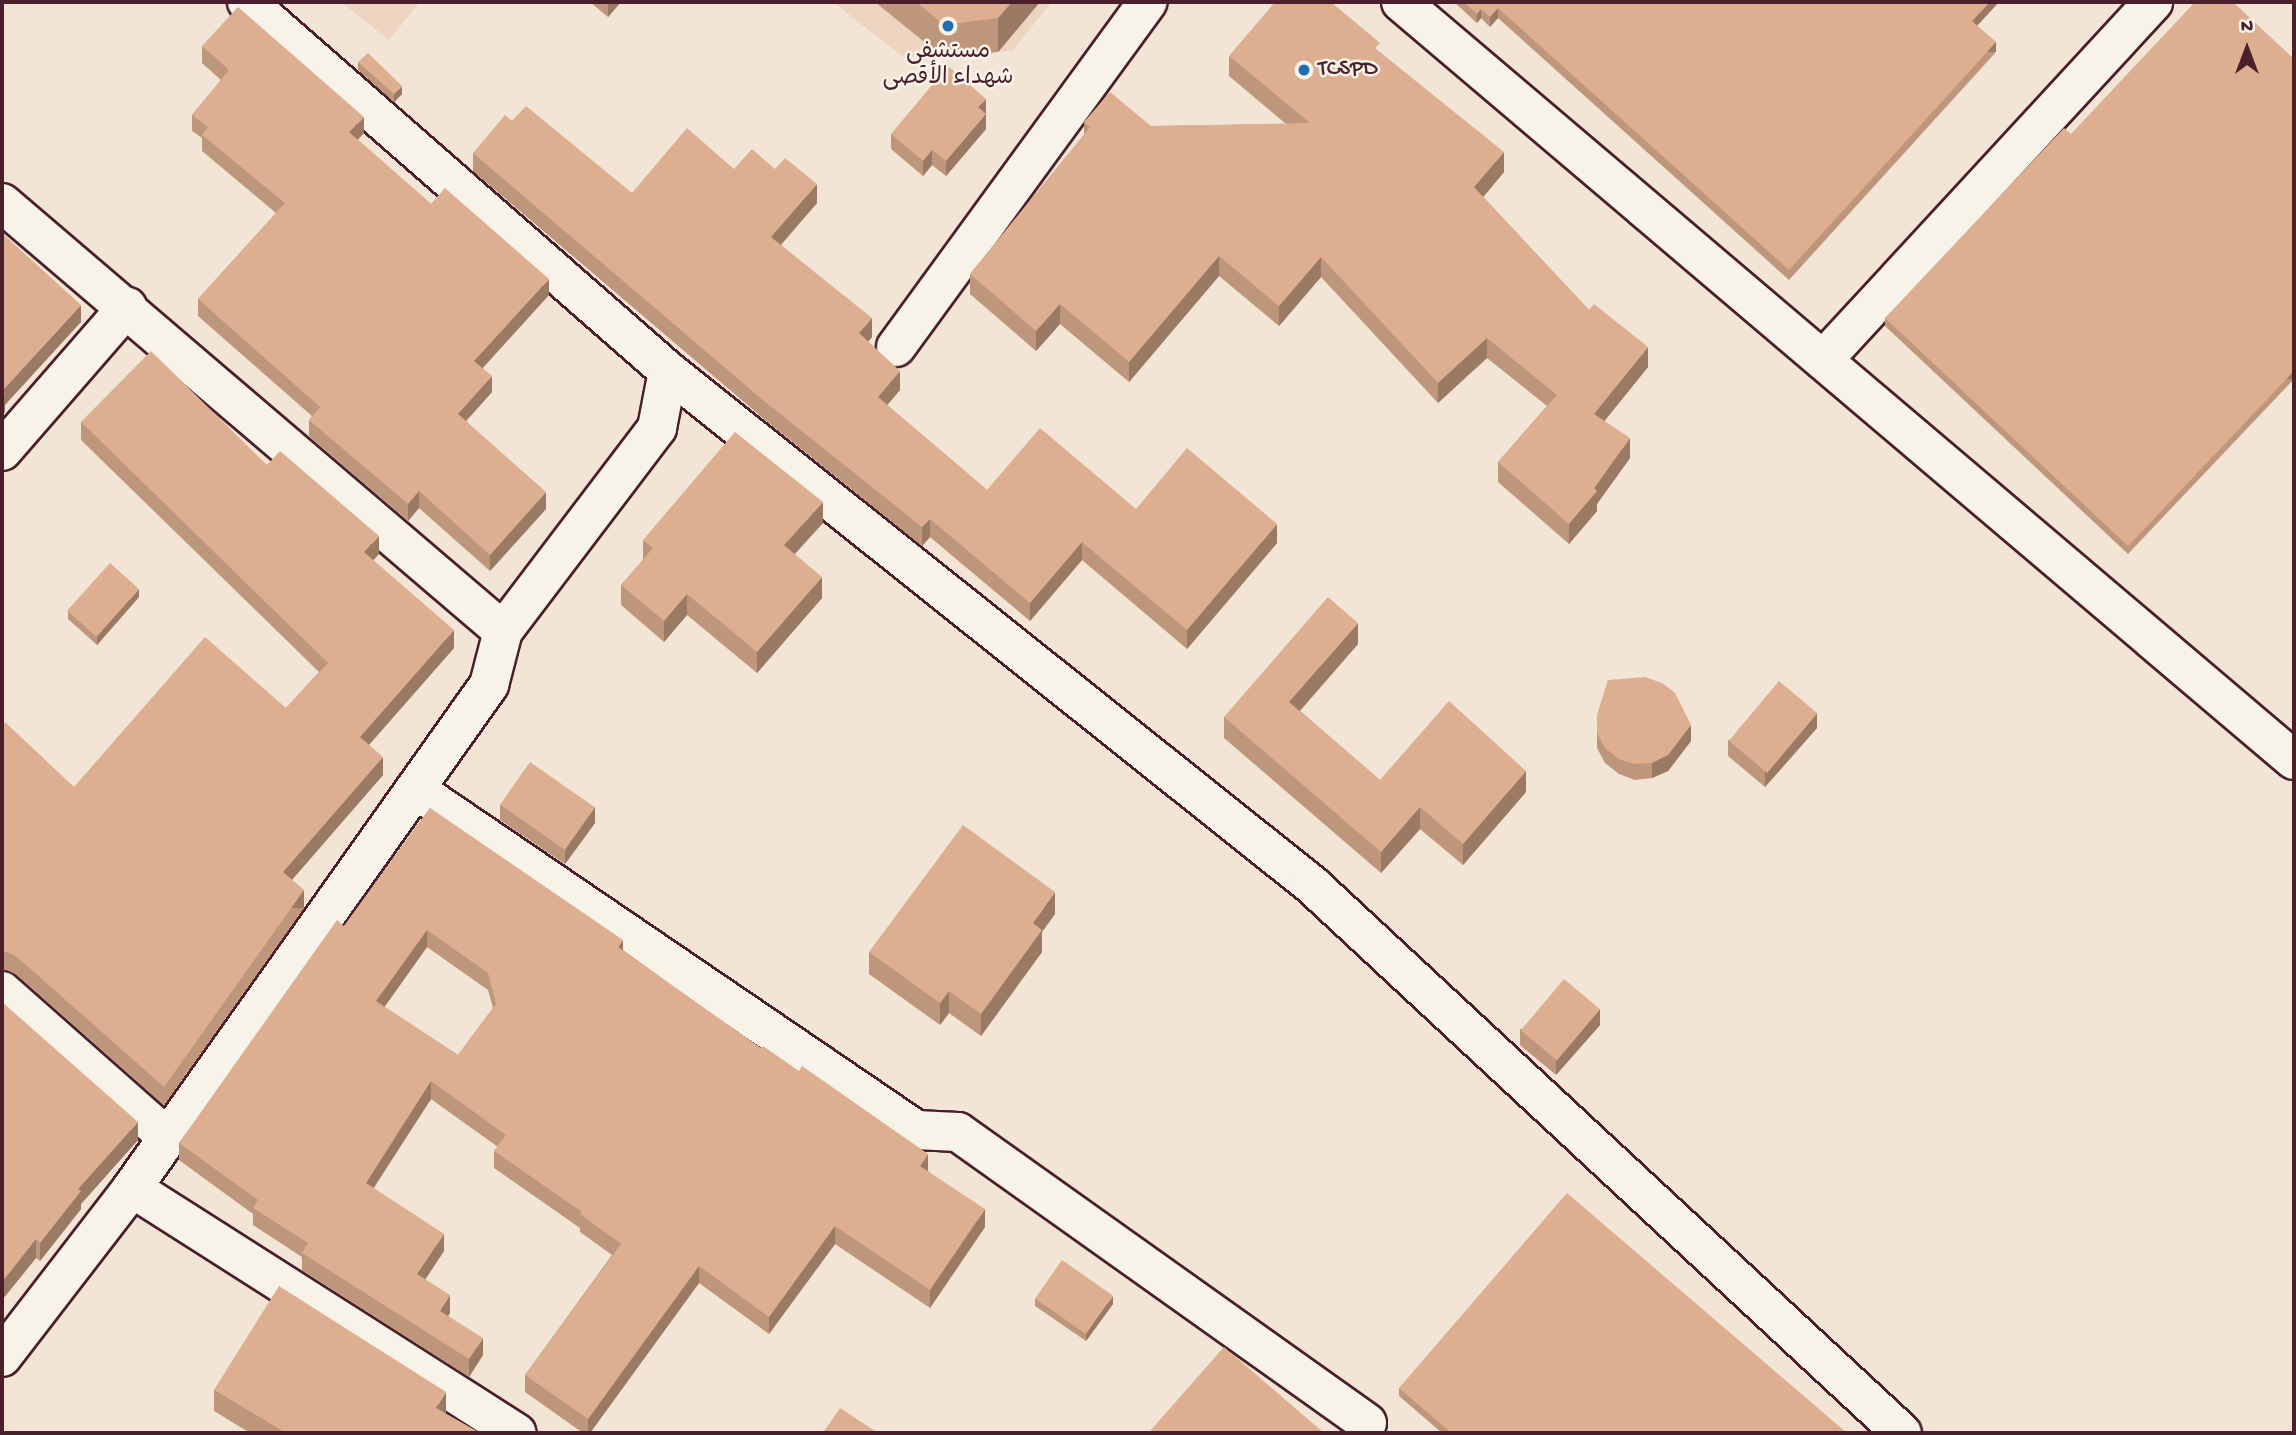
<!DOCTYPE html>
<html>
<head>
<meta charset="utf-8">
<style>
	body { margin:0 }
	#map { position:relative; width:2296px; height:1435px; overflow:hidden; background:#f2e5d6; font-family:"Gochi Hand","Playpen Sans Arabic",sans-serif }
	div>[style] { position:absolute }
	.built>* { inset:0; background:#ecd4c1 }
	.roads { filter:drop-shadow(2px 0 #4a1f2b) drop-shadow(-2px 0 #4a1f2b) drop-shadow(0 2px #4a1f2b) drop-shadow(0 -2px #4a1f2b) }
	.street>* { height:38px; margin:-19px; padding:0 19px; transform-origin:19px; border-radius:19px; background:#f7f3e8 }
	.secondary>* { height:38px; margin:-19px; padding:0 19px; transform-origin:19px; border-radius:19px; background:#f7f3e8 }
	.wall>* { inset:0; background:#be967b }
	.shaded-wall>* { inset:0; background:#9b7a64; transform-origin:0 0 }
	.building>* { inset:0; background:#ddae8f; transform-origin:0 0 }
	.dots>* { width:19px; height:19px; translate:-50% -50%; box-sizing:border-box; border:4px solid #f7f3e8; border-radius:50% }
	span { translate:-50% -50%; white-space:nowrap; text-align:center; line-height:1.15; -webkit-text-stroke:5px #f7f3e8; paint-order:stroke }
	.poi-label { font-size:23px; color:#4a1f2b }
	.left { translate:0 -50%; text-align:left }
	.frame { position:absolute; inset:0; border:4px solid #4a1f2b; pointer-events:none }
	.north { position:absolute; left:2212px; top:14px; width:70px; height:70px; -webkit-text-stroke:5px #f7f3e8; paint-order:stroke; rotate:0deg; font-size:19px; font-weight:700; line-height:28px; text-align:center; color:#4a1f2b }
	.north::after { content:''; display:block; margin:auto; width:24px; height:32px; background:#4a1f2b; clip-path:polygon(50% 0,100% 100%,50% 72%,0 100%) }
</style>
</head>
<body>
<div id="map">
	<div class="built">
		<div style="clip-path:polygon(341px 2px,420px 2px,389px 40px)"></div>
		<div style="clip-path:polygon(833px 2px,1052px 2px,1012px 51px,903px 57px)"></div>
	</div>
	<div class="roads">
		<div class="street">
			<div style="left:247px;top:2px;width:560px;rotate:41.23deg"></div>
			<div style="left:668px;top:371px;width:824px;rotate:38.59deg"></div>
			<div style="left:1312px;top:885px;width:805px;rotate:42.89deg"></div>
			<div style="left:2px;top:203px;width:659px;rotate:40.51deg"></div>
			<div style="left:896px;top:347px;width:427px;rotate:-53.9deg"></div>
			<div style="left:1823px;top:360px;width:487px;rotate:-47.3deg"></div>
			<div style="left:2px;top:451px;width:191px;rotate:-49deg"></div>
			<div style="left:415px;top:789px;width:606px;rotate:34.24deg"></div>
			<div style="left:916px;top:1130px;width:42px;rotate:2.7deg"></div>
			<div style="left:958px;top:1132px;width:502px;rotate:35.43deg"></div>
			<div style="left:2px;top:991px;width:220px;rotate:41.5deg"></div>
			<div style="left:132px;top:1188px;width:456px;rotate:32.5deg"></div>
			<div style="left:2px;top:1357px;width:213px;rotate:-52.4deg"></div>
			<div style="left:132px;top:1188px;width:617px;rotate:-54.64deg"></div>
			<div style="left:489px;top:685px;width:56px;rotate:-75.5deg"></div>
			<div style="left:503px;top:631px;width:255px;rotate:-52.8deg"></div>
			<div style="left:657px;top:428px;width:58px;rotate:-79.1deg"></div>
		</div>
		<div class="secondary">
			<div style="left:1401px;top:2px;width:1171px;rotate:40.33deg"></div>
		</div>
	</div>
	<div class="wall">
		<div style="clip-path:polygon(590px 2px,621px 2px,608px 17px)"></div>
		<div style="clip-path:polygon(875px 2px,1040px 2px,998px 52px,944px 58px)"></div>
		<div style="clip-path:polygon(1454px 2px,1999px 2px,1977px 26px,1996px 52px,1789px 280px,1498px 18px,1490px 27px,1481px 18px,1477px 23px)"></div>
		<div style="clip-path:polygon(202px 46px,364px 133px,358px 140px,431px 204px,549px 295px,483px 368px,492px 392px,466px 421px,546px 509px,490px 571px,419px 508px,408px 521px,309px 436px,309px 420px,312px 416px,198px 316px,198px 299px,276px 213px,202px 151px,202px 138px,192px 131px,192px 115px,221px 80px,202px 63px)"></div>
		<div style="clip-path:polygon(1380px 52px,1504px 172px,1483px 197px,1589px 310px,1648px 367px,1604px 421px,1630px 458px,1597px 504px,1597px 511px,1569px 544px,1498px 482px,1498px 462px,1547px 406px,1487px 358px,1438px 403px,1321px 277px,1279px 326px,1219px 276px,1129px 382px,1060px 324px,1036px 351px,970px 294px,970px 274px,1084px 135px,1084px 122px,1151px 126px,1286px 124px,1229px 76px,1229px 56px)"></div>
		<div style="clip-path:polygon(2294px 59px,2294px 379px,2128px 554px,1885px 326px,1885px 318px,2071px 134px)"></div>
		<div style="clip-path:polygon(358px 62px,402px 94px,394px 102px,358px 70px)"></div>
		<div style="clip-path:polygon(512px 121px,632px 193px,734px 169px,817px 203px,781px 245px,872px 337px,868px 342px,900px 390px,887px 405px,987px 490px,1136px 509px,1277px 543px,1187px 649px,1082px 560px,1030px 621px,930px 537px,922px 546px,764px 419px,473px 171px,473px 153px)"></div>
		<div style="clip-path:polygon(986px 129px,946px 176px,932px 165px,923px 176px,891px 149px,891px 134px)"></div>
		<div style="clip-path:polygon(81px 422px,267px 465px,379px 554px,373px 560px,454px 648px,369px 745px,383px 775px,292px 880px,304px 908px,164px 1105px,17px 975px,7px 970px,2px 970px,2px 726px,74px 787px,286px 708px,319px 672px,81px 440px)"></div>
		<div style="clip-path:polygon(823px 523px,794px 554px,822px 598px,757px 673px,687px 615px,664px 642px,621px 605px,621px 585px,643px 560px,643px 540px)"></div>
		<div style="clip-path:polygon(139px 597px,97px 645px,68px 619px,68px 611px)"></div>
		<div style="clip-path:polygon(1358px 644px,1300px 711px,1380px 780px,1526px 792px,1463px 865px,1420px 829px,1381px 873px,1224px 738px,1224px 717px)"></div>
		<div style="clip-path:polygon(1597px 715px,1691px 741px,1668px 771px,1652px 778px,1635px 780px,1619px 774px,1605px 763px,1597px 748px)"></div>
		<div style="clip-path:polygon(1817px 728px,1765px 787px,1728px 756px,1728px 740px)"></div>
		<div style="clip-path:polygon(500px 805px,595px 823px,565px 864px,500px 820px)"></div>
		<div style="clip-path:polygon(evenodd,430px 808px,623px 950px,928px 1171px,985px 1227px,930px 1308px,835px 1244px,769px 1334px,699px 1283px,590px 1433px,583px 1433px,525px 1392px,525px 1375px,612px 1255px,580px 1232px,580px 1228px,494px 1168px,494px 1151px,498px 1147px,431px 1099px,373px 1188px,444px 1251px,425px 1279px,450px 1313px,448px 1316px,483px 1355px,469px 1377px,302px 1270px,302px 1257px,253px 1225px,253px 1214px,179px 1160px,179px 1143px,344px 926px,430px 808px,427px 947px,488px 990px,493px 1008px,458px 1055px,384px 1007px,427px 947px)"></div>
		<div style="clip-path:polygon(1055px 914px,1042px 932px,1042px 952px,981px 1036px,949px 1013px,940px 1025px,869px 974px,869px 952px)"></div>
		<div style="clip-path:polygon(2px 1002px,138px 1140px,81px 1204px,81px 1209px,40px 1261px,36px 1258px,2px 1300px)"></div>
		<div style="clip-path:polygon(1600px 1025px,1556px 1075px,1520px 1045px,1520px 1029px)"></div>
		<div style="clip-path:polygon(1035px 1298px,1113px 1304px,1086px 1341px,1035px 1306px)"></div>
		<div style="clip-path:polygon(1399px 1388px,1847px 1433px,1442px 1433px,1399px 1396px)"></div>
		<div style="clip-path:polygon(214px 1390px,446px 1414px,480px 1433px,250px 1433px,214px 1411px)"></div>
	</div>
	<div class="shaded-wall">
		<div style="clip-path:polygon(608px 2px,621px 2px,608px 17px)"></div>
		<div style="clip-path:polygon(1012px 2px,1040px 2px,998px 52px,998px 18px)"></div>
		<div style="clip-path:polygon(1990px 2px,1999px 2px,1972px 31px,1972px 21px)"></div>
		<div style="clip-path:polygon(1498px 8px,1498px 18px,1490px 27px,1490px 17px)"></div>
		<div style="clip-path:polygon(1481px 9px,1481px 18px,1477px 23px,1477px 14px)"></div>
		<div style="left:1996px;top:42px;width:10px;height:308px;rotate:90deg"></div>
		<div style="clip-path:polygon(402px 86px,402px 94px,394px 102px,394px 94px)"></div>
		<div style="clip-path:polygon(986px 99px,986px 129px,946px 176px,946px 161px,978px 107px)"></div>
		<div style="clip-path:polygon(364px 117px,364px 133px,349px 148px,349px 132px)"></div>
		<div style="clip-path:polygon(932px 150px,932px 165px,923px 176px,923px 161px)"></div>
		<div style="clip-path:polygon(1504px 152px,1504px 172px,1474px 208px,1474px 187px)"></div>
		<div style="clip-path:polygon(817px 184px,817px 203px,771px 256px,771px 237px)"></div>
		<div style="clip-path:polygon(1219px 256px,1219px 276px,1129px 382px,1129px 362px)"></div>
		<div style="clip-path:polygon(1321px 257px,1321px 277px,1279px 326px,1279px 306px)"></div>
		<div style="clip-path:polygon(549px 279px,549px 295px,474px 377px,474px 361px)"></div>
		<div style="clip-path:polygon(1060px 304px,1060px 324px,1036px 351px,1036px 331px)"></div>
		<div style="clip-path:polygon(81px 305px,81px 322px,5px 405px,5px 412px,2px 416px,2px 391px)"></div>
		<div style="clip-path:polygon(872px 318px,872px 337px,859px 352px,859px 333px)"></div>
		<div style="clip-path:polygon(1487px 338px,1487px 358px,1438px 403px,1438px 383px)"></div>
		<div style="clip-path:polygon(1648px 347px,1648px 367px,1594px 434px,1594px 414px)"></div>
		<div style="clip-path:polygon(900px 371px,900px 390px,878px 416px,878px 397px)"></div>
		<div style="left:2294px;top:371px;width:8px;height:241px;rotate:90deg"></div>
		<div style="clip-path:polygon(492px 376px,492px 392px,458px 430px,458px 414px)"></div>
		<div style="clip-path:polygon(1630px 438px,1630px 458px,1597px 504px,1597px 511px,1569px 544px,1569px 524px)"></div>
		<div style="clip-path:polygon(419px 491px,419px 508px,408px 521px,408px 504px)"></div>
		<div style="clip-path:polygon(546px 492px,546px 509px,490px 571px,490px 555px)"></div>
		<div style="clip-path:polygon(823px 502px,823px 523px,784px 566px,784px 545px)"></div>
		<div style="clip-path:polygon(930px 519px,930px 537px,922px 546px,922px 527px)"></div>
		<div style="clip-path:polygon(1277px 524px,1277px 543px,1187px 649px,1187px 630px)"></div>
		<div style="clip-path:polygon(379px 536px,379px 554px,364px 570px,364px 552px)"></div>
		<div style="clip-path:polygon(1082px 542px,1082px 560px,1030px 621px,1030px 603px)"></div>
		<div style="clip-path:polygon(822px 577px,822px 598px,757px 673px,757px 652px)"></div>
		<div style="clip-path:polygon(139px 589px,139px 597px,97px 645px,97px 637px)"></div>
		<div style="clip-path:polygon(687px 594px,687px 615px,664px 642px,664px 621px)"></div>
		<div style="clip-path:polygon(1358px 623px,1358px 644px,1289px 723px,1289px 702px)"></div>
		<div style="clip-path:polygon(454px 630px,454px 648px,360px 755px,360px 737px)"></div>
		<div style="clip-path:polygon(1817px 713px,1817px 728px,1765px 787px,1765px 772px)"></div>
		<div style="clip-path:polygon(1691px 725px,1691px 741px,1668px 771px,1652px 778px,1652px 763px)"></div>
		<div style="clip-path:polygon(383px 757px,383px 775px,283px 890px,283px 872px)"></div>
		<div style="clip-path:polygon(1526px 771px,1526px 792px,1463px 865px,1463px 844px)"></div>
		<div style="clip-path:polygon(595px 807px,595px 823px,565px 864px,565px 849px)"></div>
		<div style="clip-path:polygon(1420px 807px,1420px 829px,1381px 873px,1381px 852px)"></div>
		<div style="left:304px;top:890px;width:18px;height:242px;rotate:90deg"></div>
		<div style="clip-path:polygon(1055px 892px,1055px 914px,1042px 932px,1042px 952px,981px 1036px,981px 1014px,1033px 923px)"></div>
		<div style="clip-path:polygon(427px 930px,427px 947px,376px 1019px,376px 1001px)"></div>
		<div style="clip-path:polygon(623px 940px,623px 957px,618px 947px)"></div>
		<div style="clip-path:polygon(949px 991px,949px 1013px,940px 1025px,940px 1003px)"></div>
		<div style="clip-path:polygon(1600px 1009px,1600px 1025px,1556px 1075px,1556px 1059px)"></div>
		<div style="clip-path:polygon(431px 1081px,431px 1099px,366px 1200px,366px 1183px)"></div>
		<div style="clip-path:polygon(138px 1122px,138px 1140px,81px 1204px,81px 1209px,40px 1261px,40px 1243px,78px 1189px)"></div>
		<div style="clip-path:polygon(928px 1154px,928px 1172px,920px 1166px)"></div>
		<div style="clip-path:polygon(985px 1209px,985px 1227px,930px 1308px,930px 1290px)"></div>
		<div style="clip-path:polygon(835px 1226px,835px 1244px,769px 1334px,769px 1317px)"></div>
		<div style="clip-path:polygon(444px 1234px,444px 1251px,417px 1292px,417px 1274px)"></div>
		<div style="clip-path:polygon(36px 1239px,36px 1258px,2px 1300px,2px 1282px)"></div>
		<div style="clip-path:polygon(699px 1266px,699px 1283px,590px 1433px,588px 1433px,588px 1419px)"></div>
		<div style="clip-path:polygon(450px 1295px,450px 1313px,440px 1328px,440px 1311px)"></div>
		<div style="clip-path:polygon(1113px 1296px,1113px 1304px,1086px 1341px,1086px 1333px)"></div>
		<div style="clip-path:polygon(483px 1338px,483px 1355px,469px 1377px,469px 1359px)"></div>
		<div style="clip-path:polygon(446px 1392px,446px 1414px,436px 1408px)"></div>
	</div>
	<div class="building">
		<div style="clip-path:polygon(916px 2px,1012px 2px,998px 18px,944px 25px)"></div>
		<div style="clip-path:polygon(1275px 2px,1331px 2px,1380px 43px,1375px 48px,1504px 152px,1474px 187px,1589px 310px,1594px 304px,1648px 347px,1594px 414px,1630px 438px,1594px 488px,1597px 491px,1569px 524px,1498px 462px,1557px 395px,1487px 338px,1438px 383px,1321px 257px,1279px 306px,1219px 256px,1129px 362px,1060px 304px,1036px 331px,970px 274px,1090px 127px,1084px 122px,1110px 92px,1151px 126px,1310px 123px,1229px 56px)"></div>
		<div style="clip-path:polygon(1464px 2px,1990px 2px,1972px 21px,1996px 42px,1789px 270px,1498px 8px,1490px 17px,1481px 9px,1477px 14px)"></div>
		<div style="clip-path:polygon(2195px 2px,2233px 2px,2294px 59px,2294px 371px,2128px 546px,1885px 318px,2064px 128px,2071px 134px)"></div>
		<div style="clip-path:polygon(238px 7px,364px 117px,349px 132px,431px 204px,445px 188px,549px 279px,474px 361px,492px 376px,458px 414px,546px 492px,490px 555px,419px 491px,408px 504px,309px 420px,320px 407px,198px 299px,285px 203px,202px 135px,208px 127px,192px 115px,229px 70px,202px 46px)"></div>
		<div style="clip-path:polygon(368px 53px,402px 86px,394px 94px,358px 62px)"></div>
		<div style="clip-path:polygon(948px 66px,986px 99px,978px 107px,986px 114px,946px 161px,932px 150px,923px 161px,891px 134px)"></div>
		<div style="clip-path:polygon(526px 106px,632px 193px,687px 128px,734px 169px,752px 149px,775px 169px,785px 158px,817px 184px,771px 237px,872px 318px,859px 333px,900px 371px,878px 397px,987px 490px,1040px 428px,1136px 509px,1187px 448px,1277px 524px,1187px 630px,1082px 542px,1030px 603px,930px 519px,922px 527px,764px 401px,473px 153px,505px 115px,512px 121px)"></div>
		<div style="clip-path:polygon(2px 233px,81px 305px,2px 391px,5px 394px,2px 398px)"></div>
		<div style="clip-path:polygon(151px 351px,267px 465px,280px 451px,379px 536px,364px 552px,454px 630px,360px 737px,383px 757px,283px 872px,304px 890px,164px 1087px,17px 957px,7px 952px,2px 952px,2px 726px,5px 722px,74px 787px,205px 637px,286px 708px,328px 663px,81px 422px)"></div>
		<div style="clip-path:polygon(735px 432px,823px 502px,784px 545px,822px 577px,757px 652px,687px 594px,664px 621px,621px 585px,653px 548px,643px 540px)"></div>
		<div style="left:110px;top:563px;width:39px;height:64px;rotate:42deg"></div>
		<div style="clip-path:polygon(1328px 597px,1358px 623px,1289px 702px,1380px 780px,1449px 701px,1526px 771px,1463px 844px,1420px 807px,1381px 852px,1224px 717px)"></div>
		<div style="clip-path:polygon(1645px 677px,1662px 683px,1675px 693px,1691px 725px,1668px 755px,1652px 763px,1635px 764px,1619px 759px,1605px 748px,1597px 733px,1597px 715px,1608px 680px)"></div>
		<div style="left:1779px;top:681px;width:50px;height:78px;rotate:40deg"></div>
		<div style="left:530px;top:762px;width:79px;height:52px;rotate:35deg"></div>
		<div style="clip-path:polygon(evenodd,430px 808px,623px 940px,618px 947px,761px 1048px,763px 1046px,799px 1071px,802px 1066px,928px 1154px,920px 1166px,985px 1209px,930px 1290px,835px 1226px,769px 1317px,699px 1266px,588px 1419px,525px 1375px,621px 1244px,580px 1214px,582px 1212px,494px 1151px,506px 1135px,431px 1081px,366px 1183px,444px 1234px,417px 1274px,450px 1295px,440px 1311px,483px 1338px,469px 1359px,302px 1253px,308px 1243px,253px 1208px,258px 1200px,179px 1143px,337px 920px,344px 926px,430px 808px,427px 930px,488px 973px,496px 1004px,458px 1055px,376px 1001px,427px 930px)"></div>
		<div style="clip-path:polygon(963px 825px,1055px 892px,1033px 923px,1042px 930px,981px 1014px,949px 991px,940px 1003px,869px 952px)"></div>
		<div style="left:1564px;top:979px;width:47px;height:67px;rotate:40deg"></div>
		<div style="clip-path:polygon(2px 1002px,138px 1122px,78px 1189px,81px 1191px,40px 1243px,36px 1239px,2px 1282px)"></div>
		<div style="clip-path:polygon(1567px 1193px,1847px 1433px,1447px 1433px,1449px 1431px,1399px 1388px)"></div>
		<div style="left:1062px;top:1260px;width:62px;height:47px;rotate:35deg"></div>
		<div style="clip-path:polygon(279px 1286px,446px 1392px,436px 1408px,480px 1433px,286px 1433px,214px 1390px)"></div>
		<div style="clip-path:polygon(1224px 1347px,1324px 1433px,1152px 1433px,1150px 1431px)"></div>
		<div style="clip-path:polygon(840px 1408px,878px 1433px,823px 1433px)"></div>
	</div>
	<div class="dots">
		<div style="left:948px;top:26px;background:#1f6fb2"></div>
		<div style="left:1304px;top:70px;background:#1f6fb2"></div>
	</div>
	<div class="poi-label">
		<span style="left:948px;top:66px">مستشفى<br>شهداء الأقصى</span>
		<span class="left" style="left:1318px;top:70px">TCSPD</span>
	</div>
	<div class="frame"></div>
	<div class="north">N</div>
</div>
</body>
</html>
